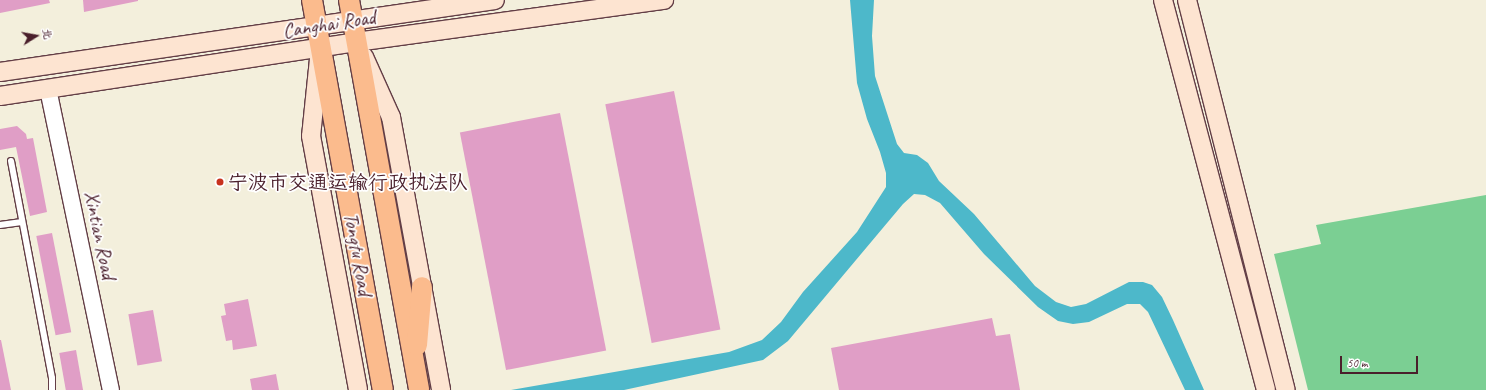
<!DOCTYPE html>
<html>
<head>
<meta charset="utf-8">
<style>
	body { margin:0 }
	#map { position:relative; width:1486px; height:390px; overflow:hidden; background:#f3efdc; font-family:Caveat,"LXGW WenKai TC",sans-serif }
	div>[style] { position:absolute }
	.green>* { inset:0; background:#7bcf93 }
	.water>* { inset:0; background:#4db8ca }
	.building>* { inset:0; background:#e09ec6; transform-origin:0 0 }
	.roads { filter:drop-shadow(1px 0 #633e46) drop-shadow(-1px 0 #633e46) drop-shadow(0 1px #633e46) drop-shadow(0 -1px #633e46) }
	.service>* { height:6px; margin:-3px; padding:0 3px; transform-origin:3px; border-radius:3px; background:#fff }
	.tertiary>* { height:16px; margin:-8px; padding:0 8px; transform-origin:8px; border-radius:8px; background:#fff }
	.secondary>* { height:18px; margin:-9px; padding:0 9px; transform-origin:9px; border-radius:9px; background:#fde4d1 }
	.primary>* { height:20px; margin:-10px; padding:0 10px; transform-origin:10px; border-radius:10px; background:#fbbb8d }
	.dots>* { width:11px; height:11px; translate:-50% -50%; box-sizing:border-box; border:2px solid #fff; border-radius:50% }
	span { translate:-50% -50%; white-space:nowrap; text-align:center; line-height:1.15; -webkit-text-stroke:3.5px #fff; paint-order:stroke }
	.street-label { font-size:20px; color:#4a1f2b }
	.poi-label { font-size:20px; color:#4a1f2b }
	.left { translate:0 -50%; text-align:left }
	.north { position:absolute; left:16px; top:16px; width:40px; height:40px; -webkit-text-stroke:3px #fff; paint-order:stroke; rotate:79deg; font-size:11px; font-weight:700; line-height:16px; text-align:center; color:#4a1f2b }
	.north::after { content:''; display:block; margin:auto; width:14px; height:18px; background:#4a1f2b; clip-path:polygon(50% 0,100% 100%,50% 72%,0 100%) }
	.scale { position:absolute; left:1340px; top:356px; width:78px; height:18px; box-sizing:border-box; border:2px solid #4a1f2b; border-top:0; padding-left:5px; font-size:12px; line-height:14px; white-space:nowrap; color:#4a1f2b; -webkit-text-stroke:3px #fff; paint-order:stroke }
</style>
</head>
<body>
<div id="map">
	<div class="green">
		<div style="clip-path:polygon(1486px 195px,1486px 390px,1308px 390px,1274px 254px,1321px 244px,1316px 225px)"></div>
	</div>
	<div class="water">
		<div style="clip-path:polygon(850px 0,874px 0,872px 36px,875px 76px,897px 144px,904px 153px,917px 155px,928px 163px,939px 181px,974px 214px,1035px 286px,1056px 302px,1071px 307px,1086px 304px,1129px 282px,1143px 282px,1152px 285px,1162px 297px,1173px 320px,1204px 390px,1185px 390px,1148px 312px,1140px 304px,1127px 304px,1089px 322px,1073px 324px,1058px 321px,1038px 307px,984px 254px,940px 203px,925px 195px,914px 194px,903px 204px,788px 341px,763px 360px,624px 390px,511px 390px,729px 352px,762px 340px,781px 322px,803px 292px,857px 232px,886px 187px,886px 173px,880px 152px,867px 119px,857px 83px)"></div>
	</div>
	<div class="building">
		<div style="clip-path:polygon(0 0,49px 0,50px 3px,0 13px)"></div>
		<div style="clip-path:polygon(83px 0,138px 0,138px 1px,84px 12px)"></div>
		<div style="left:674px;top:91px;width:243px;height:70px;rotate:79deg"></div>
		<div style="left:560px;top:113px;width:242px;height:102px;rotate:79deg"></div>
		<div style="clip-path:polygon(17px 126px,26px 134px,27px 139px,33px 138px,47px 212px,30px 216px,16px 147px,0 150px,0 129px)"></div>
		<div style="left:52px;top:233px;width:101px;height:16px;rotate:79deg"></div>
		<div style="clip-path:polygon(248px 299px,257px 346px,233px 350px,232px 340px,226px 341px,221px 316px,226px 315px,224px 304px)"></div>
		<div style="left:153px;top:310px;width:52px;height:25px;rotate:80deg"></div>
		<div style="clip-path:polygon(992px 318px,996px 336px,1010px 334px,1020px 390px,839px 390px,831px 348px)"></div>
		<div style="clip-path:polygon(0 340px,1px 340px,11px 390px,0 390px)"></div>
		<div style="left:76px;top:350px;width:41px;height:17px;rotate:80deg"></div>
		<div style="clip-path:polygon(276px 374px,279px 390px,252px 390px,250px 379px)"></div>
	</div>
	<div class="roads">
		<div class="service">
			<div style="left:11px;top:161px;width:221px;rotate:79.3deg"></div>
			<div style="left:52px;top:378px;width:12px;rotate:90deg"></div>
			<div style="left:0;top:225px;width:22px;rotate:-8deg"></div>
		</div>
		<div class="tertiary">
			<div style="left:48px;top:89px;width:308px;rotate:78.2deg"></div>
		</div>
		<div class="secondary">
			<div style="left:1163px;top:0;width:403px;rotate:75.2deg"></div>
			<div style="left:1187px;top:0;width:402px;rotate:75.8deg"></div>
			<div style="left:364px;top:57px;width:66px;rotate:65.8deg"></div>
			<div style="left:391px;top:117px;width:278px;rotate:79.6deg"></div>
			<div style="left:319px;top:59px;width:77px;rotate:95.9deg"></div>
			<div style="left:311px;top:136px;width:258px;rotate:79.5deg"></div>
			<div style="left:0;top:72px;width:500px;rotate:-8.28deg"></div>
			<div style="left:0;top:96px;width:360px;rotate:-8.6deg"></div>
			<div style="left:356px;top:42px;width:311px;rotate:-7.8deg"></div>
		</div>
		<div class="primary">
			<div style="left:312px;top:0;width:396px;rotate:79.7deg"></div>
			<div style="left:349px;top:0;width:396px;rotate:79.8deg"></div>
			<div style="left:417px;top:345px;width:58px;rotate:-85.1deg"></div>
		</div>
	</div>
	<div class="dots">
		<div style="left:220px;top:182px;background:#c8321e"></div>
	</div>
	<div class="street-label">
		<span style="left:329px;top:24px;rotate:-9deg">Canghai Road</span>
		<span style="left:100px;top:235px;rotate:78deg">Xintian Road</span>
		<span style="left:358px;top:254px;rotate:80deg">Tongtu Road</span>
	</div>
	<div class="poi-label">
		<span class="left" style="left:228px;top:182px">宁波市交通运输行政执法队</span>
	</div>
	<div class="north">北</div>
	<div class="scale">50 m</div>
</div>
</body>
</html>
